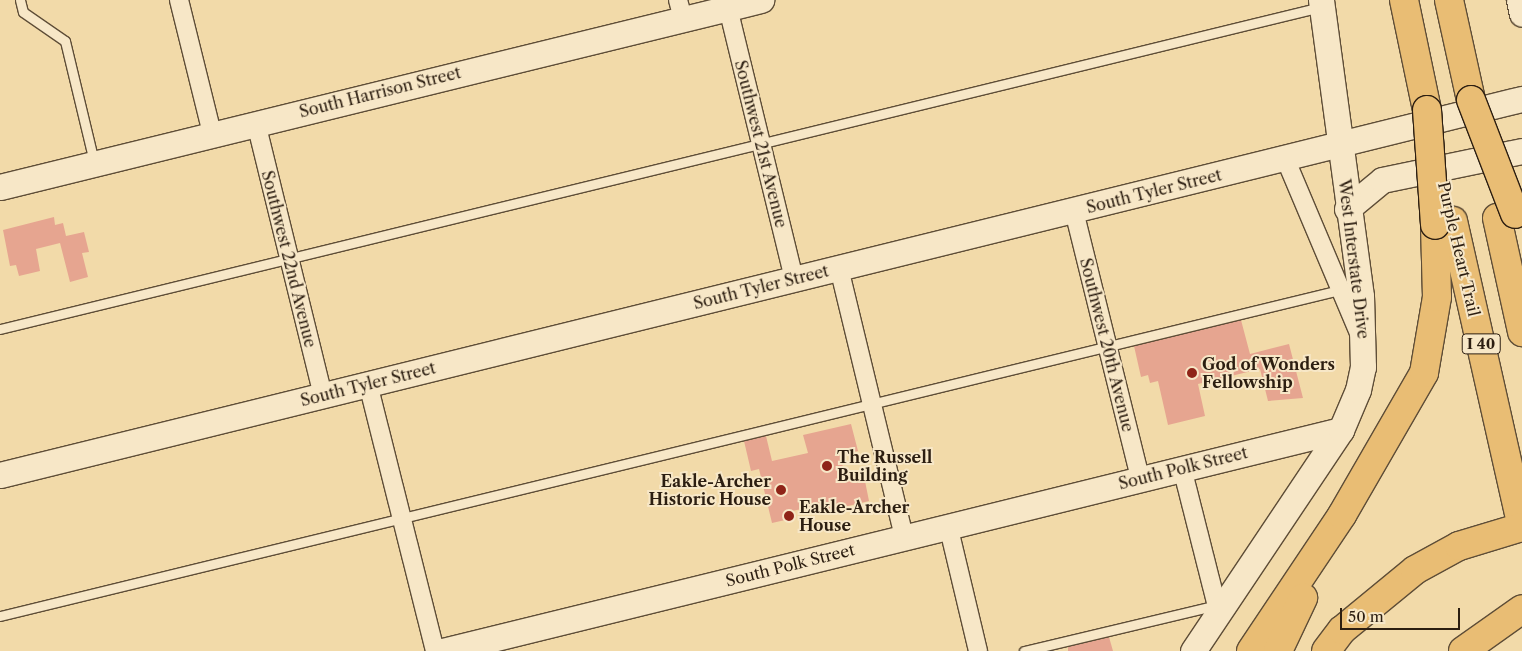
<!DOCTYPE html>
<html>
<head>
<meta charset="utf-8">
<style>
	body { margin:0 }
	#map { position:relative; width:1522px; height:651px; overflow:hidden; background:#f2daa9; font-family:"Libre Caslon Text",serif }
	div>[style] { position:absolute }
	.building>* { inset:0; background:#e6a590 }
	.roads { filter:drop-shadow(1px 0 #5e4d37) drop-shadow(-1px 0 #5e4d37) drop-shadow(0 1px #5e4d37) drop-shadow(0 -1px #5e4d37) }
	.lane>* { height:9px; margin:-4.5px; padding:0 4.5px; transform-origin:4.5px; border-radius:4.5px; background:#f7e7c7 }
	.street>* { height:18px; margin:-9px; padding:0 9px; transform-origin:9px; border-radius:9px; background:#f7e7c7 }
	.secondary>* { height:25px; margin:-12.5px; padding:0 12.5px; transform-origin:12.5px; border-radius:12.5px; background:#f7e7c7 }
	.highway>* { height:28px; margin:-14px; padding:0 14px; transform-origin:14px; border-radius:14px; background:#e9bd74 }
	.bridges { filter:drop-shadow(1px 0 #2c1e11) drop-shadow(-1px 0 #2c1e11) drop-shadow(0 1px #2c1e11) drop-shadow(0 -1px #2c1e11) }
	.highway-bridge>* { height:28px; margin:-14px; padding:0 14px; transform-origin:14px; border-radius:14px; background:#e9bd74 }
	.dots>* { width:14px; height:14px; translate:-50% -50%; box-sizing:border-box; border:2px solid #f7e7c7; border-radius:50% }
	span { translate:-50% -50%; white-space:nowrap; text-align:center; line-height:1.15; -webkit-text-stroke:4px #f7e7c7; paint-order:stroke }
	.shield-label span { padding:1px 4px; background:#f7e7c7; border:1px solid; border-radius:4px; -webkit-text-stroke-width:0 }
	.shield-label { font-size:15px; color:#2c1e11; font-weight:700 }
	.street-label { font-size:16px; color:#2c1e11 }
	.poi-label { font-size:16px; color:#2c1e11; font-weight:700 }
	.left { translate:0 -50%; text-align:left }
	.right { translate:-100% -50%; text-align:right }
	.scale { position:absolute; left:1340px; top:608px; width:120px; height:22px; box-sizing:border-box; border:2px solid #2c1e11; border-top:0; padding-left:6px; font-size:15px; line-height:18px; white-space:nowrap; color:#2c1e11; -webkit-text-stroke:4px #f7e7c7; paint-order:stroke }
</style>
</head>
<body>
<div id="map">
	<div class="building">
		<div style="clip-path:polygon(54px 217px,55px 225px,63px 223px,66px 236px,84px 232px,89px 252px,82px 253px,88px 277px,70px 282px,60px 243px,36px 249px,40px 271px,19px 276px,16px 265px,10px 266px,3px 230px)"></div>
		<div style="clip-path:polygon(1241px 320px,1250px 354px,1289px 344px,1303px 398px,1268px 401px,1260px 369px,1198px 384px,1205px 416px,1168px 425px,1158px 381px,1150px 383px,1148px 375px,1141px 377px,1134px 346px)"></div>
		<div style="clip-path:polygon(851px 424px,858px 451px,840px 455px,846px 480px,864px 476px,869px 501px,823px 512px,821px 505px,792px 511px,794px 518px,772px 523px,759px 469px,751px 471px,744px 441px,766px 436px,772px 461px,808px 453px,803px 435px)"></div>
		<div style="clip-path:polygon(1109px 637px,1113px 651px,1068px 651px,1068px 647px)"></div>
	</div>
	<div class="roads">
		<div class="lane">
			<div style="left:20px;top:0;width:12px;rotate:76deg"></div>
			<div style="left:23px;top:12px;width:51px;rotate:34.6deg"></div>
			<div style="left:65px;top:41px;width:124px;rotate:76.5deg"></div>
			<div style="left:0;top:329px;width:1360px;rotate:-13.7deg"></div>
			<div style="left:0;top:616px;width:1378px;rotate:-13.68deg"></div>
			<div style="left:1024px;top:651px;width:198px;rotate:-13.4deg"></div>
		</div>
		<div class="street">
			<div style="left:179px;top:0;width:137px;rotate:76.1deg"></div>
			<div style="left:678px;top:0;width:20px;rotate:75deg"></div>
			<div style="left:728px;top:8px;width:279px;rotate:76.3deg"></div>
			<div style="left:256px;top:123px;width:280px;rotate:76.2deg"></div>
			<div style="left:1285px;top:158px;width:190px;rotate:67.1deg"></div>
			<div style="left:1074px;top:211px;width:275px;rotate:76.1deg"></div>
			<div style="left:839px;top:268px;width:276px;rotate:76.4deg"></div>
			<div style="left:368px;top:384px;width:275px;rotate:75.9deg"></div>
			<div style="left:1182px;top:468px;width:151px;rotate:75.8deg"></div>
			<div style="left:948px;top:525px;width:130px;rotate:76.6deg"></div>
		</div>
		<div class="secondary">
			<div style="left:1519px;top:0;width:14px;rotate:78deg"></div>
			<div style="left:0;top:187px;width:784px;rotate:-13.81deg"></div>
			<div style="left:1347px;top:209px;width:45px;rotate:-39.6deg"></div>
			<div style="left:1382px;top:180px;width:143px;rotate:-11.7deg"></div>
			<div style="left:0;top:475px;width:1568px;rotate:-13.88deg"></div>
			<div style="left:443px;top:651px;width:925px;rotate:-13.83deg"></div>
			<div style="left:1193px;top:651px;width:266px;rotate:-56.2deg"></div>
			<div style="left:1341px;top:430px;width:43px;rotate:-67deg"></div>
			<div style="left:1358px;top:390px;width:24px;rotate:-78deg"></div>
			<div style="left:1363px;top:367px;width:71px;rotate:-91.6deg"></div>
			<div style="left:1361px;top:296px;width:299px;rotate:-97.7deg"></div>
		</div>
		<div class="highway">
			<div style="left:1404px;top:0;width:112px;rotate:78.2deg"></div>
			<div style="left:1449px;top:0;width:102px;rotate:77.6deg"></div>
			<div style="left:1497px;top:218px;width:117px;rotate:77.6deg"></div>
			<div style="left:1453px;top:221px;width:314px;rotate:77.3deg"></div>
			<div style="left:1251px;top:651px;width:164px;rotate:-56.2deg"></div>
			<div style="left:1342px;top:515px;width:164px;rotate:-60deg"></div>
			<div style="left:1424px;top:373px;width:77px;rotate:-80.3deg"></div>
			<div style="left:1437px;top:297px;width:72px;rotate:-91.6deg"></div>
			<div style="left:1278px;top:651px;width:59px;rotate:-64.7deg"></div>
			<div style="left:1326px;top:651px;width:26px;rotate:-53deg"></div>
			<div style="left:1342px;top:630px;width:94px;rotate:-39.4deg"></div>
			<div style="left:1415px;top:570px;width:50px;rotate:-28.6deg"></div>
			<div style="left:1459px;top:546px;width:66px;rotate:-16.8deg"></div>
			<div style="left:1463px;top:651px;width:72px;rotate:-35.4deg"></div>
		</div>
	</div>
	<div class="bridges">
		<div class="highway-bridge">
			<div style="left:1471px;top:100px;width:122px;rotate:68.9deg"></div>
			<div style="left:1427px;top:110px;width:115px;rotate:86deg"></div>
		</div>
	</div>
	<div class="dots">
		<div style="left:1192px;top:373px;background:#8f2418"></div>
		<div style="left:827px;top:466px;background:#8f2418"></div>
		<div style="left:781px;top:490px;background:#8f2418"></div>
		<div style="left:789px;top:516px;background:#8f2418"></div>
	</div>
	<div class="shield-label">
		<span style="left:1481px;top:344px">I 40</span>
	</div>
	<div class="street-label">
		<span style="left:380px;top:92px;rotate:-14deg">South Harrison Street</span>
		<span style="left:761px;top:144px;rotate:76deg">Southwest 21st Avenue</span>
		<span style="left:1154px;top:191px;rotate:-14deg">South Tyler Street</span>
		<span style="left:1459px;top:249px;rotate:77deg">Purple Heart Trail</span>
		<span style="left:289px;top:259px;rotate:76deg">Southwest 22nd Avenue</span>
		<span style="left:1354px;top:259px;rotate:83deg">West Interstate Drive</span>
		<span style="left:761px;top:287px;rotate:-14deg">South Tyler Street</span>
		<span style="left:1107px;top:345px;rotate:76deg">Southwest 20th Avenue</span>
		<span style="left:368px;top:384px;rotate:-14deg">South Tyler Street</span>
		<span style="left:1183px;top:468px;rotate:-14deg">South Polk Street</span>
		<span style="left:790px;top:565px;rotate:-14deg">South Polk Street</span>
	</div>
	<div class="poi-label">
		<span class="left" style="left:1202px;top:373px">God of Wonders<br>Fellowship</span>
		<span class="left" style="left:837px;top:466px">The Russell<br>Building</span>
		<span class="right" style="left:771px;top:490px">Eakle-Archer<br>Historic House</span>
		<span class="left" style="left:799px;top:516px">Eakle-Archer<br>House</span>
	</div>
	<div class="scale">50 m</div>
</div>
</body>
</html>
